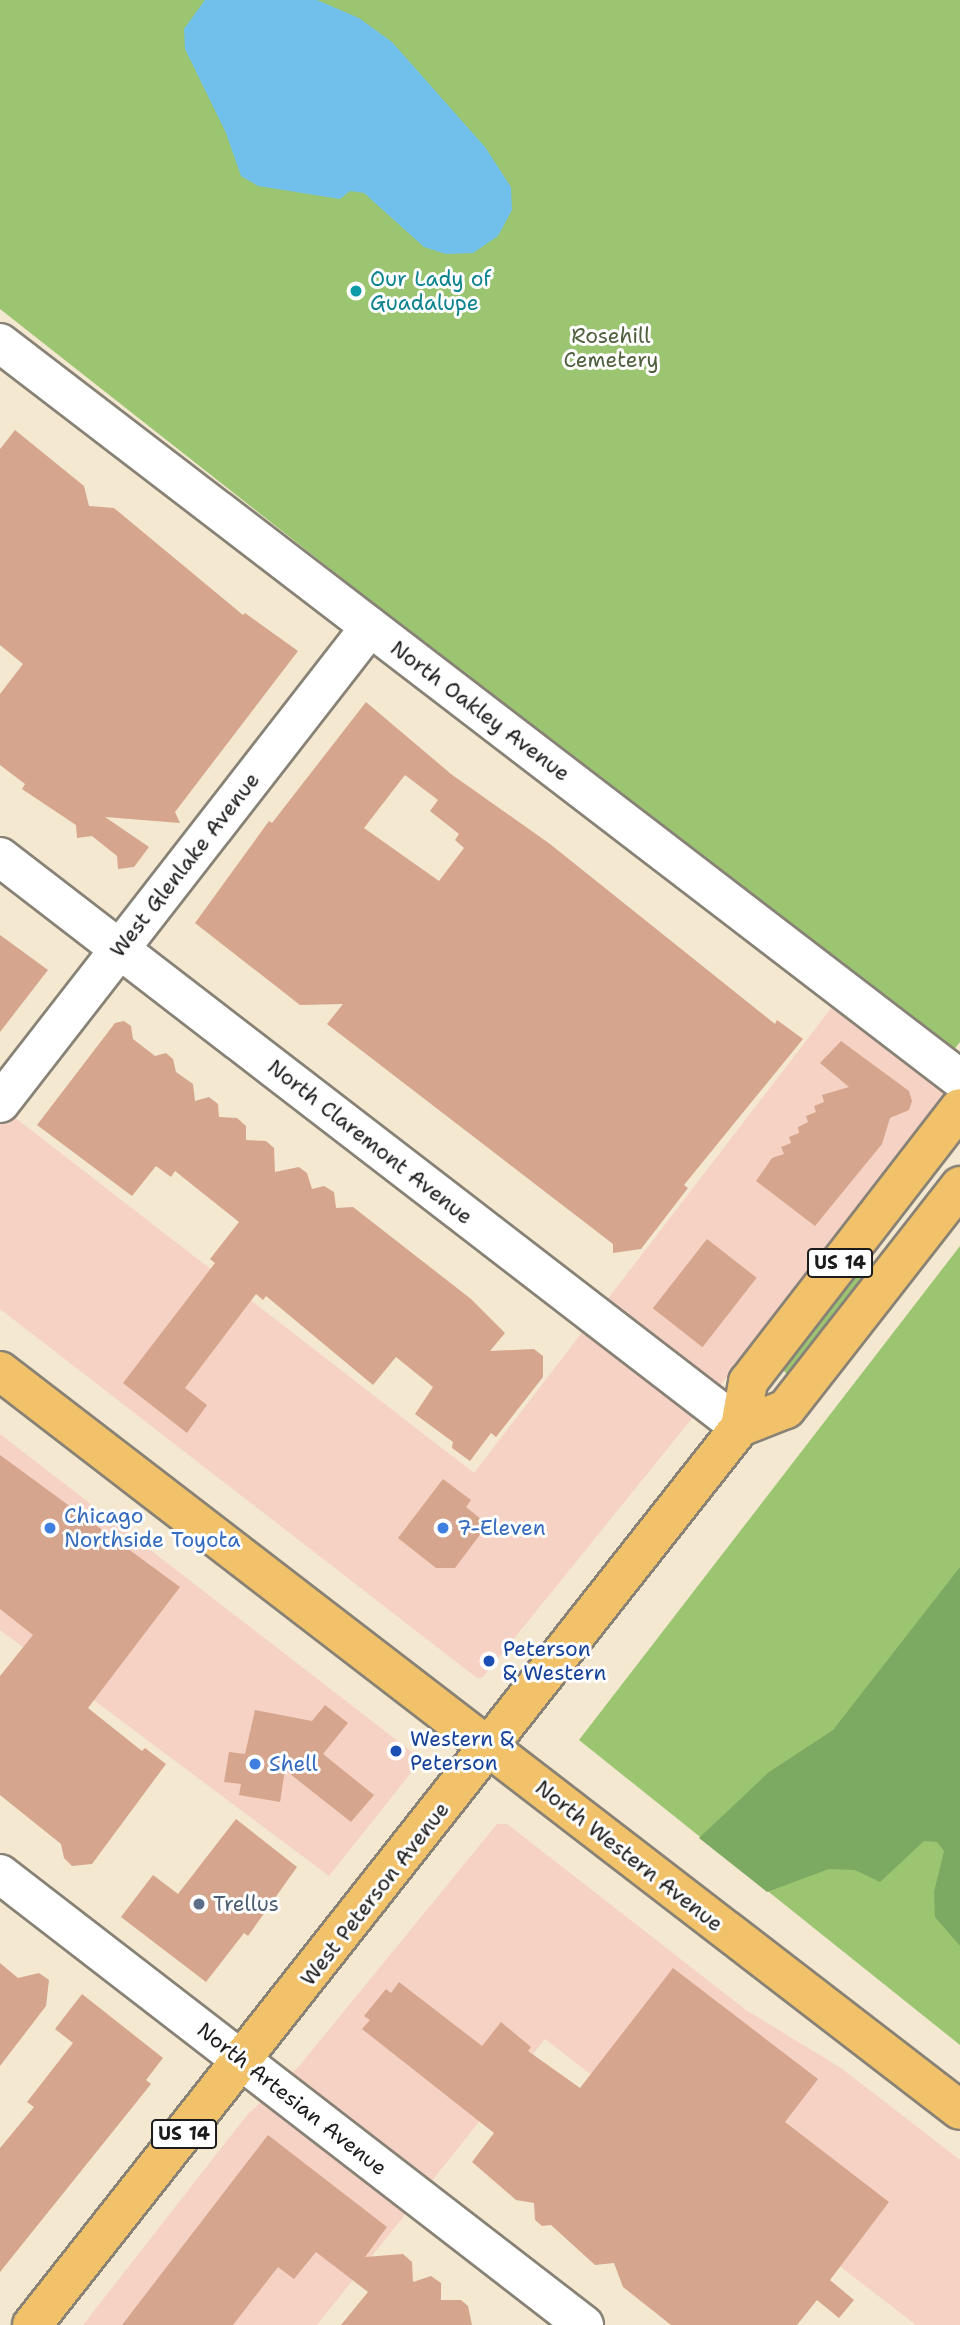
<!DOCTYPE html>
<html>
<head>
<meta charset="utf-8">
<style>
	body { margin:0 }
	#map { position:relative; width:960px; height:2325px; overflow:hidden; background:#f4e8d1; font-family:"Shantell Sans",sans-serif }
	div>[style] { position:absolute }
	.built>* { inset:0; background:#f6d2c4 }
	.green>* { inset:0; background:#9cc571 }
	.forest>* { inset:0; background:#7daa63 }
	.water>* { inset:0; background:#71c0ec }
	.building>* { inset:0; background:#d6a58d; transform-origin:0 0 }
	.roads { filter:drop-shadow(2px 0 #888276) drop-shadow(-2px 0 #888276) drop-shadow(0 2px #888276) drop-shadow(0 -2px #888276) }
	.minor>* { height:38px; margin:-19px; padding:0 19px; transform-origin:19px; border-radius:19px; background:#fff }
	.major>* { height:38px; margin:-19px; padding:0 19px; transform-origin:19px; border-radius:19px; background:#f2c26a }
	.dots>* { width:19px; height:19px; translate:-50% -50%; box-sizing:border-box; border:4px solid #fff; border-radius:50% }
	span { translate:-50% -50%; white-space:nowrap; text-align:center; line-height:1.15; -webkit-text-stroke:6px #fff; paint-order:stroke }
	.shield-label span { padding:2px 5px; background:#fff; border:2px solid; border-radius:5px; -webkit-text-stroke-width:0 }
	.shield-label { font-size:19px; color:#1c1c1c; font-weight:700 }
	.culture-label { font-size:21px; color:#0d838f }
	.left { translate:0 -50%; text-align:left }
	.park-label { font-size:21px; color:#4f603e }
	.street-label { font-size:21px; color:#1c1c1c }
	.shop-label { font-size:21px; color:#366cbe }
	.transit-label { font-size:21px; color:#164399 }
	.service-label { font-size:21px; color:#4e5e75 }
</style>
</head>
<body>
<div id="map">
	<div class="built">
		<div style="clip-path:polygon(852px 981px,960px 1083px,800px 1293px,702px 1406px,483px 1677px,477px 1678px,0 1309px,0 1106px,474px 1473px)"></div>
		<div style="clip-path:polygon(0 1434px,416px 1755px,418px 1764px,329px 1876px,0 1630px)"></div>
		<div style="clip-path:polygon(497px 1824px,507px 1824px,746px 2010px,841px 2068px,960px 2160px,960px 2325px,916px 2325px,545px 2039px,317px 2325px,83px 2325px,247px 2115px,300px 2065px)"></div>
	</div>
	<div class="green">
		<div style="clip-path:polygon(0 0,960px 0,960px 1042px,949px 1056px,0 309px)"></div>
		<div style="clip-path:polygon(960px 1246px,960px 2045px,579px 1740px)"></div>
		<div style="clip-path:polygon(859px 1264px,867px 1270px,850px 1298px,790px 1377px,780px 1367px)"></div>
	</div>
	<div class="forest">
		<div style="clip-path:polygon(960px 1567px,960px 1946px,935px 1917px,934px 1892px,944px 1851px,937px 1842px,924px 1841px,880px 1882px,855px 1870px,829px 1869px,767px 1892px,699px 1838px,769px 1772px,833px 1730px)"></div>
	</div>
	<div class="water">
		<div style="clip-path:polygon(205px 0,317px 0,359px 18px,392px 42px,485px 147px,511px 187px,512px 210px,498px 236px,473px 253px,446px 254px,424px 247px,364px 193px,350px 191px,340px 199px,258px 186px,241px 176px,226px 133px,185px 49px,184px 29px)"></div>
	</div>
	<div class="building">
		<div style="clip-path:polygon(15px 430px,84px 486px,89px 506px,114px 508px,243px 615px,245px 613px,298px 651px,175px 812px,180px 823px,105px 817px,149px 847px,134px 867px,118px 869px,117px 856px,92px 836px,77px 838px,76px 825px,22px 789px,25px 784px,0 765px,0 694px,23px 664px,0 645px,0 449px)"></div>
		<div style="clip-path:polygon(evenodd,366px 702px,451px 774px,550px 844px,775px 1024px,777px 1020px,803px 1039px,684px 1185px,688px 1188px,641px 1249px,613px 1253px,613px 1244px,327px 1024px,343px 1004px,300px 1005px,195px 923px,269px 821px,272px 823px,366px 702px,405px 775px,438px 800px,430px 811px,459px 834px,455px 840px,464px 848px,439px 881px,364px 828px,405px 775px)"></div>
		<div style="clip-path:polygon(0 935px,48px 970px,0 1032px)"></div>
		<div style="clip-path:polygon(124px 1021px,131px 1026px,133px 1039px,155px 1056px,166px 1053px,173px 1059px,176px 1072px,193px 1084px,195px 1101px,209px 1097px,218px 1104px,219px 1117px,237px 1118px,246px 1126px,246px 1140px,266px 1141px,274px 1148px,275px 1172px,299px 1167px,307px 1173px,312px 1189px,324px 1186px,334px 1192px,336px 1208px,353px 1207px,471px 1299px,505px 1333px,490px 1351px,534px 1349px,543px 1356px,543px 1377px,496px 1437px,491px 1433px,470px 1461px,452px 1448px,453px 1442px,415px 1414px,433px 1387px,396px 1357px,373px 1385px,266px 1296px,263px 1300px,256px 1294px,185px 1388px,207px 1405px,187px 1433px,123px 1383px,215px 1263px,210px 1259px,239px 1222px,175px 1171px,171px 1177px,156px 1166px,132px 1196px,37px 1125px,115px 1023px)"></div>
		<div style="clip-path:polygon(841px 1041px,909px 1091px,912px 1101px,909px 1110px,890px 1118px,882px 1144px,815px 1226px,756px 1181px,772px 1158px,784px 1154px,781px 1147px,791px 1143px,789px 1137px,799px 1133px,798px 1127px,808px 1122px,806px 1116px,816px 1112px,814px 1106px,824px 1102px,822px 1095px,849px 1087px,820px 1063px)"></div>
		<div style="left:707px;top:1239px;width:63px;height:88px;rotate:38deg"></div>
		<div style="clip-path:polygon(0 1455px,180px 1587px,88px 1708px,142px 1751px,145px 1748px,166px 1764px,92px 1864px,72px 1866px,64px 1858px,61px 1844px,0 1795px,0 1676px,33px 1635px,0 1609px)"></div>
		<div style="clip-path:polygon(443px 1479px,471px 1500px,466px 1507px,482px 1520px,479px 1525px,482px 1532px,455px 1568px,436px 1568px,398px 1538px)"></div>
		<div style="clip-path:polygon(325px 1705px,348px 1723px,323px 1754px,374px 1795px,351px 1822px,285px 1770px,280px 1802px,239px 1795px,241px 1784px,224px 1782px,229px 1752px,245px 1754px,255px 1710px,312px 1721px)"></div>
		<div style="clip-path:polygon(236px 1819px,297px 1867px,248px 1936px,244px 1933px,206px 1982px,121px 1917px,153px 1875px,178px 1894px)"></div>
		<div style="clip-path:polygon(0 1963px,18px 1978px,39px 1973px,49px 1980px,46px 2006px,0 2066px)"></div>
		<div style="clip-path:polygon(673px 1968px,818px 2079px,785px 2122px,889px 2202px,830px 2280px,854px 2300px,839px 2318px,817px 2300px,797px 2325px,671px 2325px,623px 2287px,614px 2263px,595px 2265px,551px 2225px,542px 2226px,535px 2220px,534px 2203px,516px 2200px,472px 2162px,494px 2133px,362px 2029px,370px 2020px,364px 2016px,386px 1989px,391px 1993px,399px 1982px,482px 2046px,501px 2022px,531px 2047px,528px 2051px,580px 2088px)"></div>
		<div style="clip-path:polygon(82px 1994px,163px 2058px,146px 2080px,151px 2084px,0 2272px,0 2148px,34px 2107px,27px 2102px,73px 2043px,55px 2029px)"></div>
		<div style="clip-path:polygon(268px 2135px,387px 2227px,365px 2257px,403px 2254px,412px 2262px,413px 2282px,431px 2276px,441px 2283px,441px 2300px,461px 2300px,468px 2306px,472px 2325px,341px 2325px,368px 2292px,316px 2252px,294px 2279px,278px 2267px,233px 2325px,122px 2325px)"></div>
	</div>
	<div class="roads">
		<div class="minor">
			<div style="left:0;top:343px;width:1210px;rotate:37.48deg"></div>
			<div style="left:0;top:857px;width:934px;rotate:37.61deg"></div>
			<div style="left:0;top:1103px;width:603px;rotate:-52.14deg"></div>
			<div style="left:0;top:1874px;width:738px;rotate:37.68deg"></div>
		</div>
		<div class="major">
			<div style="left:0;top:1371px;width:1211px;rotate:37.59deg"></div>
			<div style="left:740px;top:1427px;width:49px;rotate:-21.4deg"></div>
			<div style="left:786px;top:1409px;width:283px;rotate:-52deg"></div>
			<div style="left:32px;top:2325px;width:1144px;rotate:-51.75deg"></div>
			<div style="left:740px;top:1427px;width:46px;rotate:-79.9deg"></div>
			<div style="left:748px;top:1382px;width:346px;rotate:-52.3deg"></div>
		</div>
	</div>
	<div class="dots">
		<div style="left:356px;top:291px;background:#0f9aa8"></div>
		<div style="left:50px;top:1528px;background:#3f7fe0"></div>
		<div style="left:443px;top:1528px;background:#3f7fe0"></div>
		<div style="left:489px;top:1661px;background:#1a4fb4"></div>
		<div style="left:396px;top:1751px;background:#1a4fb4"></div>
		<div style="left:255px;top:1764px;background:#3f7fe0"></div>
		<div style="left:199px;top:1904px;background:#5c6f8a"></div>
	</div>
	<div class="shield-label">
		<span style="left:840px;top:1263px">US 14</span>
		<span style="left:184px;top:2134px">US 14</span>
	</div>
	<div class="culture-label">
		<span class="left" style="left:370px;top:291px">Our Lady of<br>Guadalupe</span>
	</div>
	<div class="park-label">
		<span style="left:611px;top:348px">Rosehill<br>Cemetery</span>
	</div>
	<div class="street-label">
		<span style="left:480px;top:711px;rotate:37deg">North Oakley Avenue</span>
		<span style="left:185px;top:865px;rotate:-52deg">West Glenlake Avenue</span>
		<span style="left:370px;top:1142px;rotate:38deg">North Claremont Avenue</span>
		<span style="left:629px;top:1856px;rotate:38deg">North Western Avenue</span>
		<span style="left:375px;top:1894px;rotate:-52deg">West Peterson Avenue</span>
		<span style="left:292px;top:2099px;rotate:38deg">North Artesian Avenue</span>
	</div>
	<div class="shop-label">
		<span class="left" style="left:64px;top:1528px">Chicago<br>Northside Toyota</span>
		<span class="left" style="left:457px;top:1528px">7-Eleven</span>
		<span class="left" style="left:269px;top:1764px">Shell</span>
	</div>
	<div class="transit-label">
		<span class="left" style="left:503px;top:1661px">Peterson<br>&amp; Western</span>
		<span class="left" style="left:410px;top:1751px">Western &amp;<br>Peterson</span>
	</div>
	<div class="service-label">
		<span class="left" style="left:213px;top:1904px">Trellus</span>
	</div>
</div>
</body>
</html>
